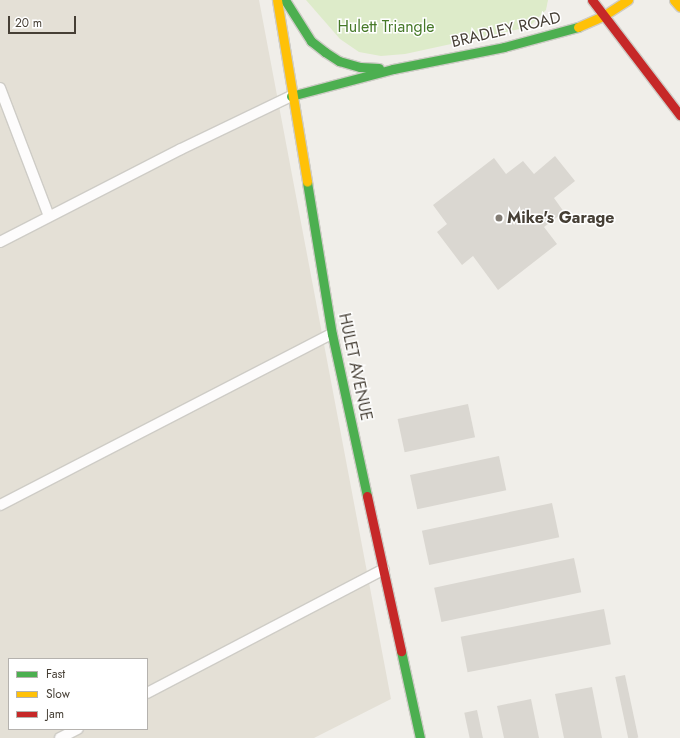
<!DOCTYPE html>
<html>
<head>
<meta charset="utf-8">
<style>
	body { margin:0 }
	#map { position:relative; width:680px; height:738px; overflow:hidden; background:#f0eee9; font-family:Jost,sans-serif }
	div>[style] { position:absolute }
	.residential>* { inset:0; background:#e4e0d6 }
	.green>* { inset:0; background:#ddebc9 }
	.building>* { inset:0; background:#dad7d1; transform-origin:0 0 }
	.roads { filter:drop-shadow(1px 0 #ceccc6) drop-shadow(-1px 0 #ceccc6) drop-shadow(0 1px #ceccc6) drop-shadow(0 -1px #ceccc6) }
	.lane>* { height:10px; margin:-5px; padding:0 5px; transform-origin:5px; border-radius:5px; background:#fdfcfc }
	.fast>* { height:9px; margin:-4.5px; padding:0 4.5px; transform-origin:4.5px; border-radius:4.5px; background:#4caf50 }
	.slow>* { height:9px; margin:-4.5px; padding:0 4.5px; transform-origin:4.5px; border-radius:4.5px; background:#ffc107 }
	.jam>* { height:9px; margin:-4.5px; padding:0 4.5px; transform-origin:4.5px; border-radius:4.5px; background:#c62828 }
	.dots>* { width:11px; height:11px; translate:-50% -50%; box-sizing:border-box; border:2px solid #fff; border-radius:50% }
	span { translate:-50% -50%; white-space:nowrap; text-align:center; line-height:1.15; -webkit-text-stroke:3px #fff; paint-order:stroke }
	.park-label { font-size:16px; color:#467928 }
	.street-label { font-size:16px; color:#463f35 }
	.poi-label { font-size:16px; color:#463f35; font-weight:700 }
	.left { translate:0 -50%; text-align:left }
	.legend { position:absolute; left:8px; top:658px; width:140px; height:72px; box-sizing:border-box; background:#fff; border:1px solid #b5b2ae; margin:0; padding:5px 7px; list-style:none; font-size:12px; color:#463f35 }
	.legend li { display:flex; align-items:center; gap:8px; height:20px }
	.legend b { width:20px; border:1px solid #b5b2ae }
	.scale { position:absolute; left:8px; top:16px; width:68px; height:18px; box-sizing:border-box; border:2px solid #463f35; border-top:0; padding-left:5px; font-size:12px; line-height:14px; white-space:nowrap; color:#463f35; -webkit-text-stroke:3px #fff; paint-order:stroke }
</style>
</head>
<body>
<div id="map">
	<div class="residential">
		<div style="clip-path:polygon(evenodd,0 0,259px 0,391px 699px,314px 738px,0 738px,0 0,9px 659px,147px 659px,147px 729px,9px 729px,9px 659px)"></div>
	</div>
	<div class="green">
		<div style="clip-path:polygon(306px 0,548px 0,546px 10px,529px 27px,405px 54px,381px 56px,359px 52px,340px 39px)"></div>
	</div>
	<div class="building">
		<div style="clip-path:polygon(555px 156px,575px 181px,554px 198px,564px 212px,544px 227px,557px 244px,498px 290px,473px 256px,462px 265px,437px 232px,447px 224px,433px 205px,494px 158px,506px 174px,523px 161px,534px 174px)"></div>
		<div style="left:468px;top:404px;width:34px;height:72px;rotate:78deg"></div>
		<div style="left:499px;top:456px;width:35px;height:91px;rotate:78deg"></div>
		<div style="left:552px;top:503px;width:35px;height:133px;rotate:78deg"></div>
		<div style="left:574px;top:558px;width:35px;height:143px;rotate:78deg"></div>
		<div style="left:604px;top:609px;width:36px;height:146px;rotate:79deg"></div>
		<div style="left:625px;top:675px;width:64px;height:10px;rotate:78deg"></div>
		<div style="clip-path:polygon(592px 687px,602px 738px,564px 738px,555px 694px)"></div>
		<div style="clip-path:polygon(531px 699px,539px 738px,504px 738px,497px 706px)"></div>
		<div style="left:477px;top:710px;width:29px;height:13px;rotate:78deg"></div>
	</div>
	<div class="roads">
		<div class="lane">
			<div style="left:0;top:88px;width:137px;rotate:69.1deg"></div>
			<div style="left:0;top:242px;width:203px;rotate:-27.2deg"></div>
			<div style="left:181px;top:149px;width:122px;rotate:-25.7deg"></div>
			<div style="left:0;top:505px;width:373px;rotate:-27.3deg"></div>
			<div style="left:147px;top:693px;width:267px;rotate:-27.6deg"></div>
			<div style="left:60px;top:738px;width:20px;rotate:-27deg"></div>
		</div>
		<div class="fast">
			<div style="left:285px;top:0;width:49px;rotate:57.6deg"></div>
			<div style="left:311px;top:41px;width:18px;rotate:38deg"></div>
			<div style="left:325px;top:52px;width:17px;rotate:33deg"></div>
			<div style="left:339px;top:61px;width:22px;rotate:16deg"></div>
			<div style="left:360px;top:67px;width:19px;rotate:3deg"></div>
			<div style="left:291px;top:96px;width:106px;rotate:-14.8deg"></div>
			<div style="left:393px;top:69px;width:113px;rotate:-11.2deg"></div>
			<div style="left:504px;top:47px;width:77px;rotate:-15.1deg"></div>
			<div style="left:307px;top:182px;width:154px;rotate:80.7deg"></div>
			<div style="left:332px;top:334px;width:166px;rotate:77.8deg"></div>
			<div style="left:401px;top:651px;width:89px;rotate:77.7deg"></div>
		</div>
		<div class="slow">
			<div style="left:277px;top:0;width:184px;rotate:80.6deg"></div>
			<div style="left:674px;top:0;width:9px;rotate:49deg"></div>
			<div style="left:578px;top:27px;width:27px;rotate:-24deg"></div>
			<div style="left:603px;top:16px;width:30px;rotate:-33deg"></div>
		</div>
		<div class="jam">
			<div style="left:592px;top:0;width:145px;rotate:52.6deg"></div>
			<div style="left:367px;top:496px;width:159px;rotate:77.6deg"></div>
		</div>
	</div>
	<div class="dots">
		<div style="left:499px;top:218px;background:#827c74"></div>
	</div>
	<div class="park-label">
		<span style="left:386px;top:27px">Hulett Triangle</span>
	</div>
	<div class="street-label">
		<span style="left:506px;top:30px;rotate:-13deg">BRADLEY ROAD</span>
		<span style="left:355px;top:367px;rotate:78deg">HULET AVENUE</span>
	</div>
	<div class="poi-label">
		<span class="left" style="left:507px;top:218px">Mike's Garage</span>
	</div>
	<ul class="legend">
	<li><b style="height:5px;background:#4caf50"></b>Fast</li>
	<li><b style="height:5px;background:#ffc107"></b>Slow</li>
	<li><b style="height:5px;background:#c62828"></b>Jam</li>
	</ul>
	<div class="scale">20 m</div>
</div>
</body>
</html>
